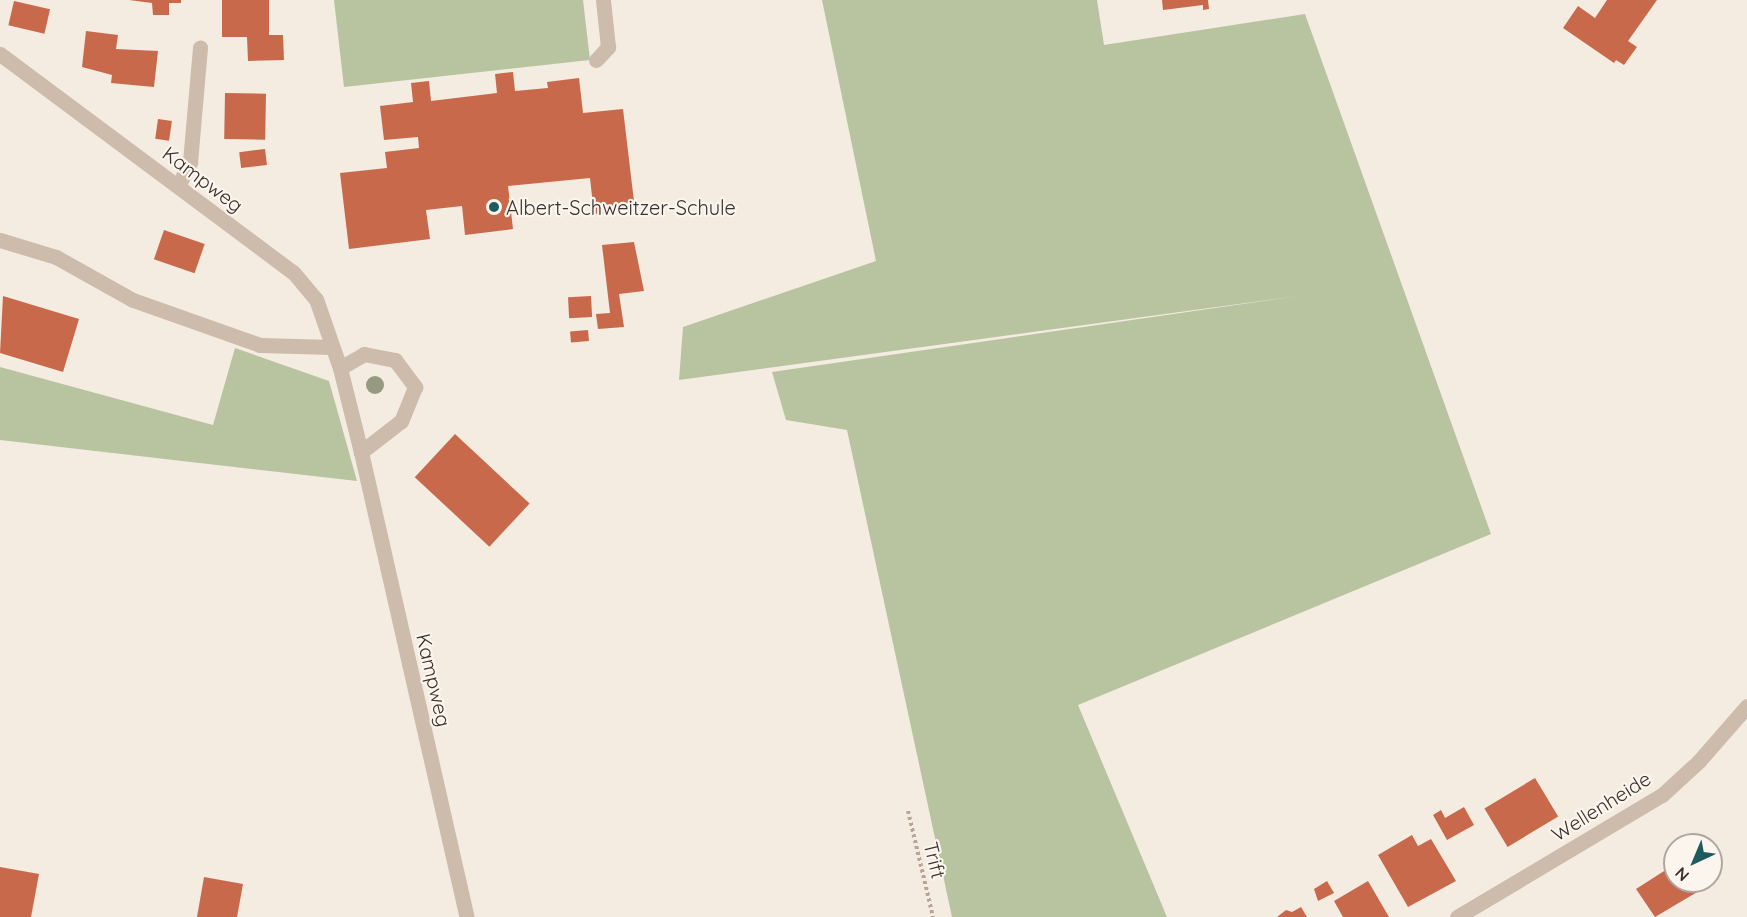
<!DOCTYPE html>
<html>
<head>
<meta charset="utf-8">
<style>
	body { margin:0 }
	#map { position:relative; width:1747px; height:917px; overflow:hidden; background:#f4ebe1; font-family:Quicksand,sans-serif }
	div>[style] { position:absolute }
	.green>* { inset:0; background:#b8c4a0 }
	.building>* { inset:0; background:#c8694b; transform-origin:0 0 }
	.path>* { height:4px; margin-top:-2px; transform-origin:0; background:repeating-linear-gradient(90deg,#b9a596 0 3px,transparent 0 6px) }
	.minor>* { height:15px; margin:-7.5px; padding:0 7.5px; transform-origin:7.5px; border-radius:7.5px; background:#cdbbac }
	.trees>* { width:18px; height:18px; margin:-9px; border-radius:50%; background:#969b7f }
	.dots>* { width:16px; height:16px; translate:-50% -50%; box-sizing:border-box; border:3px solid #fbf5ee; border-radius:50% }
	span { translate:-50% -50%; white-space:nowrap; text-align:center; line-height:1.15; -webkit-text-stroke:4.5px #fbf5ee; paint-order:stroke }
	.street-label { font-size:20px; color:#3b302b }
	.poi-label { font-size:20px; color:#3b302b }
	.left { translate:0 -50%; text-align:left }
	.north { position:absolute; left:1663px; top:833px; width:60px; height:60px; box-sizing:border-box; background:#fbf5ee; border:2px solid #aea6a0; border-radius:50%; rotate:224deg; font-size:16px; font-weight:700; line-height:24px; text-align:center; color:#3b302b }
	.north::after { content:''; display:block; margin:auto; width:21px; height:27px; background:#1f5a5e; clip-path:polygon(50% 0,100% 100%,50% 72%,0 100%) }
</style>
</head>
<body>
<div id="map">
	<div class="green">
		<div style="clip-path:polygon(334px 0,583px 0,590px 60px,344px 87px)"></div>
		<div style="clip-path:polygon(822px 0,1097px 0,1104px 45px,1305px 14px,1491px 534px,1078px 705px,1167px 917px,952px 917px,847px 430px,786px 420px,772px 372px,1298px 296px,679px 380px,683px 327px,876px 261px)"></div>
		<div style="clip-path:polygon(235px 348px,329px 381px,357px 481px,0 440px,0 367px,213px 425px)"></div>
	</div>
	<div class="building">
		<div style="clip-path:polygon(129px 0,181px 0,181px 3px,169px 3px,169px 15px,153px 15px,152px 3px)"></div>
		<div style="clip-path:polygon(222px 0,269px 0,269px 35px,283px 35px,284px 60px,248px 61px,247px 37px,222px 37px)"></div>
		<div style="clip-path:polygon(1162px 0,1208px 0,1209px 9px,1203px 10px,1203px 5px,1163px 10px)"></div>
		<div style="clip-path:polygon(1607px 0,1657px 0,1628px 41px,1637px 47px,1624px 65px,1616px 60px,1614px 63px,1563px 28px,1578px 6px,1595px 18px)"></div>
		<div style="left:14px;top:1px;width:37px;height:25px;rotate:13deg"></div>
		<div style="clip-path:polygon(86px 31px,118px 35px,116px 49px,158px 51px,154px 87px,111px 83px,112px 75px,82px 67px)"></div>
		<div style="clip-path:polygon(513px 72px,515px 91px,548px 88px,547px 82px,579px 78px,583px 113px,623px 109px,635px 210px,594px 214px,590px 178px,508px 186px,513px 229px,465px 235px,462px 206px,426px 210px,430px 239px,349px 249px,340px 173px,387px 168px,385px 152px,419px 148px,418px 137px,384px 140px,380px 106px,413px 102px,411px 83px,429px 81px,431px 101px,497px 93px,495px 74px)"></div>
		<div style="left:225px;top:93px;width:41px;height:46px;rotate:1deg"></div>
		<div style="left:158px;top:119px;width:14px;height:20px;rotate:8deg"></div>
		<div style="left:265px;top:149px;width:16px;height:26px;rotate:83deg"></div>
		<div style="left:164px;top:230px;width:43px;height:31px;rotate:19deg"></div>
		<div style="clip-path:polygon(634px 242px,644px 291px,619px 294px,624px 327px,598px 329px,596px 314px,610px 313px,602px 245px)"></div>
		<div style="clip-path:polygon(3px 296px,79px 319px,63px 372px,0 353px)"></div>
		<div style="left:591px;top:296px;width:21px;height:23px;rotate:87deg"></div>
		<div style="left:588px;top:330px;width:11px;height:18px;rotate:85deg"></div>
		<div style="left:455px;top:434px;width:102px;height:59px;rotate:43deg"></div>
		<div style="left:1535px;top:778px;width:45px;height:59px;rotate:59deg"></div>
		<div style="clip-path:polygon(1464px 807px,1474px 825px,1447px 840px,1433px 815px,1441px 810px,1445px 818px)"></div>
		<div style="clip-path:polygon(1412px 835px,1418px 846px,1431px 839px,1456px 881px,1408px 907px,1378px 855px)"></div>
		<div style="clip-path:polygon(1675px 864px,1675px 881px,1699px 881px,1704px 888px,1655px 917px,1636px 889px)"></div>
		<div style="clip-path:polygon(0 867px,39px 874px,31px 917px,0 917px)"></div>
		<div style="clip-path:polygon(204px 877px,243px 884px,237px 917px,197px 917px)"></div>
		<div style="clip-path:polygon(1327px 881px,1334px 893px,1318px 901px,1314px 889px)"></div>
		<div style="clip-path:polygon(1368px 881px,1389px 917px,1343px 917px,1334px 901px)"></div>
		<div style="clip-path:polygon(1301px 907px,1307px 917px,1277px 917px,1286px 910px,1292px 912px)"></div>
	</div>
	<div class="path">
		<div style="left:908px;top:811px;width:109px;rotate:76.7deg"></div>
	</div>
	<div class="minor">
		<div style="left:0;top:54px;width:365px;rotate:36.7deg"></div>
		<div style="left:293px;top:272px;width:35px;rotate:50deg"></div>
		<div style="left:316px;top:299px;width:73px;rotate:70.8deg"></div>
		<div style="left:340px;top:368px;width:87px;rotate:76deg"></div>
		<div style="left:361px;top:452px;width:477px;rotate:77.2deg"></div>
		<div style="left:596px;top:60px;width:18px;rotate:-47deg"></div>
		<div style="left:608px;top:47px;width:47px;rotate:-96.1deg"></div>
		<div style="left:178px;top:186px;width:27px;rotate:-63deg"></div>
		<div style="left:190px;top:162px;width:115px;rotate:-85deg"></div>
		<div style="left:0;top:240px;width:59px;rotate:16.9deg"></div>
		<div style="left:56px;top:257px;width:88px;rotate:29.2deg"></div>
		<div style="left:133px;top:300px;width:135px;rotate:19.5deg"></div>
		<div style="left:260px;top:345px;width:72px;rotate:1.6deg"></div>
		<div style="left:340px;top:368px;width:28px;rotate:-30deg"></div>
		<div style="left:364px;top:354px;width:32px;rotate:11deg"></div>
		<div style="left:395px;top:360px;width:34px;rotate:53deg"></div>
		<div style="left:415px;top:387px;width:37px;rotate:112deg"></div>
		<div style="left:401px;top:421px;width:51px;rotate:142.2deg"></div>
		<div style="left:1457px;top:917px;width:239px;rotate:-30.8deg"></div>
		<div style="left:1662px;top:795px;width:50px;rotate:-42.6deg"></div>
		<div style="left:1699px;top:761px;width:73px;rotate:-48.9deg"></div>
	</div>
	<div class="trees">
		<div style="left:375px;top:385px"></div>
	</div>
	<div class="dots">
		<div style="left:494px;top:207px;background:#1f5a5e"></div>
	</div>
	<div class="street-label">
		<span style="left:203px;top:179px;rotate:37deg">Kampweg</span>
		<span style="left:434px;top:680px;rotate:77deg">Kampweg</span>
		<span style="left:1601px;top:806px;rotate:-32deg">Wellenheide</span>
		<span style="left:935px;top:860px;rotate:76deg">Trift</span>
	</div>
	<div class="poi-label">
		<span class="left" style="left:506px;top:207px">Albert-Schweitzer-Schule</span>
	</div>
	<div class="north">N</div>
</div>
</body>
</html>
